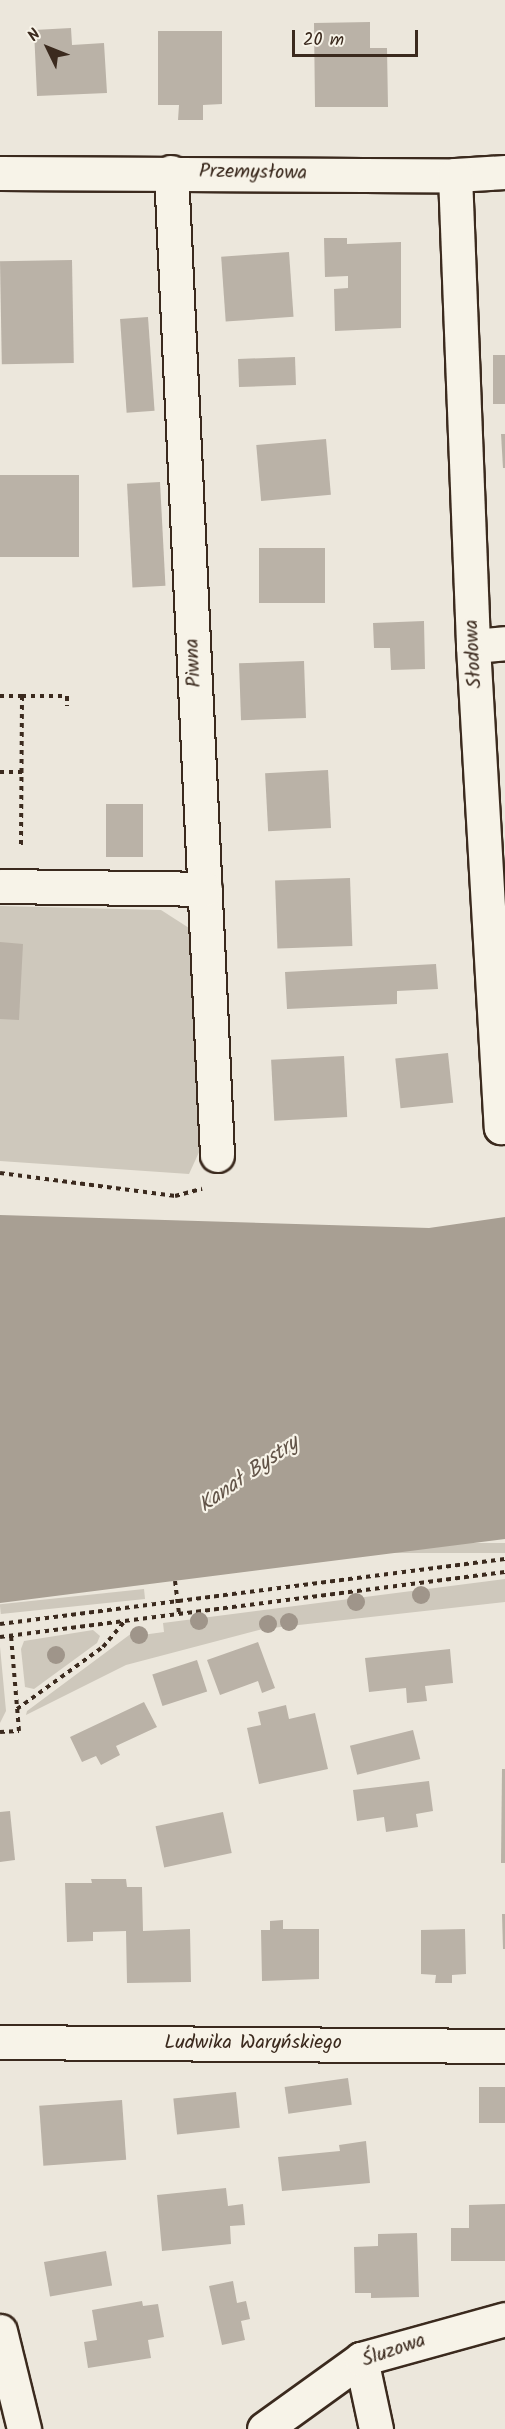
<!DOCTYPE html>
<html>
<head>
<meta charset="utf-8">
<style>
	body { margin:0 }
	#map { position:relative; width:505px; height:2429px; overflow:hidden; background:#ece7dc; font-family:Kalam,sans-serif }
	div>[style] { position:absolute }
	.green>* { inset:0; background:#cec8bc; transform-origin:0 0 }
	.water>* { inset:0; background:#a89f93 }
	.building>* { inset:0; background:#bab2a7; transform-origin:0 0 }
	.path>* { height:4px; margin-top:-2px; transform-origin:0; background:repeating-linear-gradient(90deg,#3b2a1e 0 4.5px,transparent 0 9px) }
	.roads { filter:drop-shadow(2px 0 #3b2a1e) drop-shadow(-2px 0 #3b2a1e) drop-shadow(0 2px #3b2a1e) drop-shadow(0 -2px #3b2a1e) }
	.minor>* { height:33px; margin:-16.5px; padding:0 16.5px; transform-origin:16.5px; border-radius:16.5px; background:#f7f3e8 }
	.trees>* { width:18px; height:18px; margin:-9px; border-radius:50%; background:#9f958a }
	span { translate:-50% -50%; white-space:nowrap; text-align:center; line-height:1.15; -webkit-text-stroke:4.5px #f7f3e8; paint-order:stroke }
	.street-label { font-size:20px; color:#3b2a1e }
	.water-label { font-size:21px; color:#615347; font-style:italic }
	.north { position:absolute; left:18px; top:18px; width:60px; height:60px; -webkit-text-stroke:4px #f7f3e8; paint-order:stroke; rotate:313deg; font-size:16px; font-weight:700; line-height:24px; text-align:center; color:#3b2a1e }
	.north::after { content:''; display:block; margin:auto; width:21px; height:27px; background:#3b2a1e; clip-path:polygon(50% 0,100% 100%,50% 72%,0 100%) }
	.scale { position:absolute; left:292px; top:30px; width:126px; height:27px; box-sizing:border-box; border:3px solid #3b2a1e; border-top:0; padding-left:8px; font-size:18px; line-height:21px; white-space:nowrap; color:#3b2a1e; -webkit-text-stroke:4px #f7f3e8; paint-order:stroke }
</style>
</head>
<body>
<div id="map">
	<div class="green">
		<div style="clip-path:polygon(0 906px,161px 910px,189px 928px,200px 1150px,189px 1174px,0 1161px)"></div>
		<div style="left:505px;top:1543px;width:10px;height:299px;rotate:90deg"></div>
		<div style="clip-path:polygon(505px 1579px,505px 1602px,263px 1629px,126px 1665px,26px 1715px,27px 1711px,140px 1627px,142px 1635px,164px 1632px,163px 1623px)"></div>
		<div style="left:144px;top:1589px;width:10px;height:145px;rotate:84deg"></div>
		<div style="clip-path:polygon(93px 1630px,100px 1636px,97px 1643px,34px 1689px,25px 1687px,21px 1649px,24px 1641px)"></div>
		<div style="clip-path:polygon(0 1647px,6px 1711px,0 1723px)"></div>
	</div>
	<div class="water">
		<div style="clip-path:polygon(0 1215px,429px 1228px,505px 1217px,505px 1539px,0 1603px)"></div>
	</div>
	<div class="building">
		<div style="clip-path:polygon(370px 22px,370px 48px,387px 48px,388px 107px,315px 107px,314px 23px)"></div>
		<div style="clip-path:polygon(71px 28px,72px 45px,104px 43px,107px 93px,37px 96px,34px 30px)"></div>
		<div style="clip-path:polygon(158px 31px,222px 31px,222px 104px,203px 105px,203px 120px,178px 120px,179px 105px,158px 105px)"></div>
		<div style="clip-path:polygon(324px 238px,347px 238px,347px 244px,401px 242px,401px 328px,335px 331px,334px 289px,348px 288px,348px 276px,325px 277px)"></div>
		<div style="left:289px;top:252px;width:65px;height:68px;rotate:86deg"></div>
		<div style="left:72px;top:260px;width:103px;height:72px;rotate:89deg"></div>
		<div style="left:148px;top:317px;width:94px;height:28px;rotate:86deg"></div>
		<div style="left:493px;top:355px;width:12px;height:49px"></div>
		<div style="left:295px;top:357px;width:28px;height:57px;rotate:88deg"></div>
		<div style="clip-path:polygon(501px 434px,505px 434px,505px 468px,503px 468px)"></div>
		<div style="left:326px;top:439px;width:56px;height:70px;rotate:85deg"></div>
		<div style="left:0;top:475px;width:79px;height:82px"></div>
		<div style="left:160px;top:482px;width:104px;height:33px;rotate:87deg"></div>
		<div style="left:325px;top:548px;width:55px;height:66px;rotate:90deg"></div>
		<div style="clip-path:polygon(424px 621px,425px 669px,391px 670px,390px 648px,374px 648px,373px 623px)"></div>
		<div style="left:304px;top:661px;width:57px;height:65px;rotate:88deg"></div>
		<div style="left:328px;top:770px;width:58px;height:63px;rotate:87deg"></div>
		<div style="left:143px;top:804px;width:53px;height:37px;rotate:90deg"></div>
		<div style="left:350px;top:878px;width:68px;height:75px;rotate:88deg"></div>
		<div style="clip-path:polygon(0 942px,23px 944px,19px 1020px,0 1019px)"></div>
		<div style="clip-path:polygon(436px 964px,438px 989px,397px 991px,397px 1004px,287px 1009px,285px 972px)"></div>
		<div style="left:448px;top:1053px;width:50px;height:53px;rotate:84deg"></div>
		<div style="left:344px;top:1056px;width:61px;height:73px;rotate:87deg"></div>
		<div style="clip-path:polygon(258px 1642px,275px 1688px,262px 1693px,258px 1681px,220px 1695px,207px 1660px)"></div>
		<div style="clip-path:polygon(450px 1649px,453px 1683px,425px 1686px,427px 1701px,407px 1703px,406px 1688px,369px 1692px,365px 1658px)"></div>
		<div style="left:197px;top:1660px;width:33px;height:47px;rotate:72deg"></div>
		<div style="clip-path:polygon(144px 1702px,157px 1727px,116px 1746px,120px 1755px,101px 1765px,96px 1756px,82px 1762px,70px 1737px)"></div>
		<div style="clip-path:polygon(286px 1705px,289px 1719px,315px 1713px,328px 1769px,259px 1784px,247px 1728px,261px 1725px,258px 1712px)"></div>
		<div style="left:413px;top:1730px;width:30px;height:65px;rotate:76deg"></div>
		<div style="clip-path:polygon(502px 1769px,505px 1769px,505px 1863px,501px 1863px)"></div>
		<div style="clip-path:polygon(429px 1781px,433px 1811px,416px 1814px,418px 1827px,386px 1832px,384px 1817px,357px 1821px,353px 1790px)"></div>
		<div style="clip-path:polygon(10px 1811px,15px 1860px,0 1862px,0 1812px)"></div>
		<div style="left:223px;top:1812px;width:42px;height:69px;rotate:78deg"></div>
		<div style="clip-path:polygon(91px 1879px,126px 1879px,127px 1887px,142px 1887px,143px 1931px,190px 1929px,191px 1982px,127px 1983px,126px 1931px,93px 1932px,93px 1941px,67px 1942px,65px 1883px,92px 1883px)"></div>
		<div style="clip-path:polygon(502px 1914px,505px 1914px,505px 1949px,503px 1949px)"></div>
		<div style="clip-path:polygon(283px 1920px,283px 1929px,319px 1929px,319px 1979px,262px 1981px,261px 1930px,270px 1930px,270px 1921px)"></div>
		<div style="clip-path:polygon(465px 1929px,466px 1974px,452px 1975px,452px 1983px,435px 1983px,436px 1975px,421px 1974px,421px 1930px)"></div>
		<div style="left:348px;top:2078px;width:27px;height:64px;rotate:82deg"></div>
		<div style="left:479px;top:2087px;width:26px;height:36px"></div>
		<div style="left:236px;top:2092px;width:36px;height:63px;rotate:84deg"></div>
		<div style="left:122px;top:2100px;width:60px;height:83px;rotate:86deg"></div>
		<div style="clip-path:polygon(366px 2141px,370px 2183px,282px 2191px,278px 2157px,340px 2151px,339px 2145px)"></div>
		<div style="clip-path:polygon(226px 2188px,228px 2206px,243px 2204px,245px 2225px,230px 2226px,231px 2244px,162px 2251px,157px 2195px)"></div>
		<div style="clip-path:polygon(505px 2204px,505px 2261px,451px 2261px,451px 2228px,469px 2228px,469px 2205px)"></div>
		<div style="clip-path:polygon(417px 2233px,419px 2297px,371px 2298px,371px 2293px,355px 2293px,354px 2247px,378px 2246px,378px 2234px)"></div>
		<div style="left:106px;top:2251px;width:35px;height:63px;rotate:80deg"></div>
		<div style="clip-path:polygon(233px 2281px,237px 2303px,246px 2301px,250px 2319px,241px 2321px,245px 2340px,222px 2345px,209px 2286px)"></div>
		<div style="clip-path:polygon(142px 2301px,143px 2306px,158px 2304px,164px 2337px,148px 2340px,151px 2358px,88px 2368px,84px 2342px,97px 2340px,92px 2310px)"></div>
	</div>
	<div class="path">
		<div style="left:0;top:696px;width:22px"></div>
		<div style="left:22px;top:696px;width:151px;rotate:90.4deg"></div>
		<div style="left:22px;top:696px;width:45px"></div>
		<div style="left:67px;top:696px;width:10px;rotate:90deg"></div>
		<div style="left:0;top:772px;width:22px"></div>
		<div style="left:0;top:1173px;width:177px;rotate:7.5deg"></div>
		<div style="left:175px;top:1196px;width:28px;rotate:-15deg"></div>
		<div style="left:175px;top:1581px;width:33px;rotate:83deg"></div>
		<div style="left:0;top:1624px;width:509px;rotate:-7.33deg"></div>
		<div style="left:0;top:1637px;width:509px;rotate:-7.33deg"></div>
		<div style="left:17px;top:1709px;width:106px;rotate:-35.8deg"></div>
		<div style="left:103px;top:1647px;width:34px;rotate:-50deg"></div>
		<div style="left:0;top:1732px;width:19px;rotate:-3deg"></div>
		<div style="left:19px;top:1731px;width:96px;rotate:-94.8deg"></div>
	</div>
	<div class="roads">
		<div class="minor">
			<div style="left:171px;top:172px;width:984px;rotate:87.32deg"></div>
			<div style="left:0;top:173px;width:455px;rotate:0.3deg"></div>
			<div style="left:455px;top:175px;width:50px;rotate:-3.4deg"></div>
			<div style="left:455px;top:175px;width:471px;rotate:87.8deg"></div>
			<div style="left:473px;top:646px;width:482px;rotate:86.7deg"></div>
			<div style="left:501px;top:1127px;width:4px"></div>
			<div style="left:473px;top:646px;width:32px;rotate:-5deg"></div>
			<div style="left:0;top:886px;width:205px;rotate:0.8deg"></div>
			<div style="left:0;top:2042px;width:505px;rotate:0.45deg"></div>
			<div style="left:0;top:2331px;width:101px;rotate:76.2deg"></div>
			<div style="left:361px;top:2359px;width:72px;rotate:77.9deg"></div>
			<div style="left:264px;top:2429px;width:120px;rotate:-35.8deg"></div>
			<div style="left:361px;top:2359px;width:149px;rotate:-15.5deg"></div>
		</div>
	</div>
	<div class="trees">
		<div style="left:421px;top:1595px"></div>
		<div style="left:356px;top:1602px"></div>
		<div style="left:199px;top:1621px"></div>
		<div style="left:289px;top:1622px"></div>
		<div style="left:268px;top:1624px"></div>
		<div style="left:139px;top:1635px"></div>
		<div style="left:56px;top:1655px"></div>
	</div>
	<div class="street-label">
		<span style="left:253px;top:173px;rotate:1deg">Przemysłowa</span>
		<span style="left:474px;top:654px;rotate:-93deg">Słodowa</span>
		<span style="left:194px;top:663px;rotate:-93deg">Piwna</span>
		<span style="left:253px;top:2043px">Ludwika Waryńskiego</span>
		<span style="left:394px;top:2351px;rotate:-19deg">Śluzowa</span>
	</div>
	<div class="water-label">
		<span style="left:249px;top:1475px;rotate:-35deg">Kanał Bystry</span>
	</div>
	<div class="north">N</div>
	<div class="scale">20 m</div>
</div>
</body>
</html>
